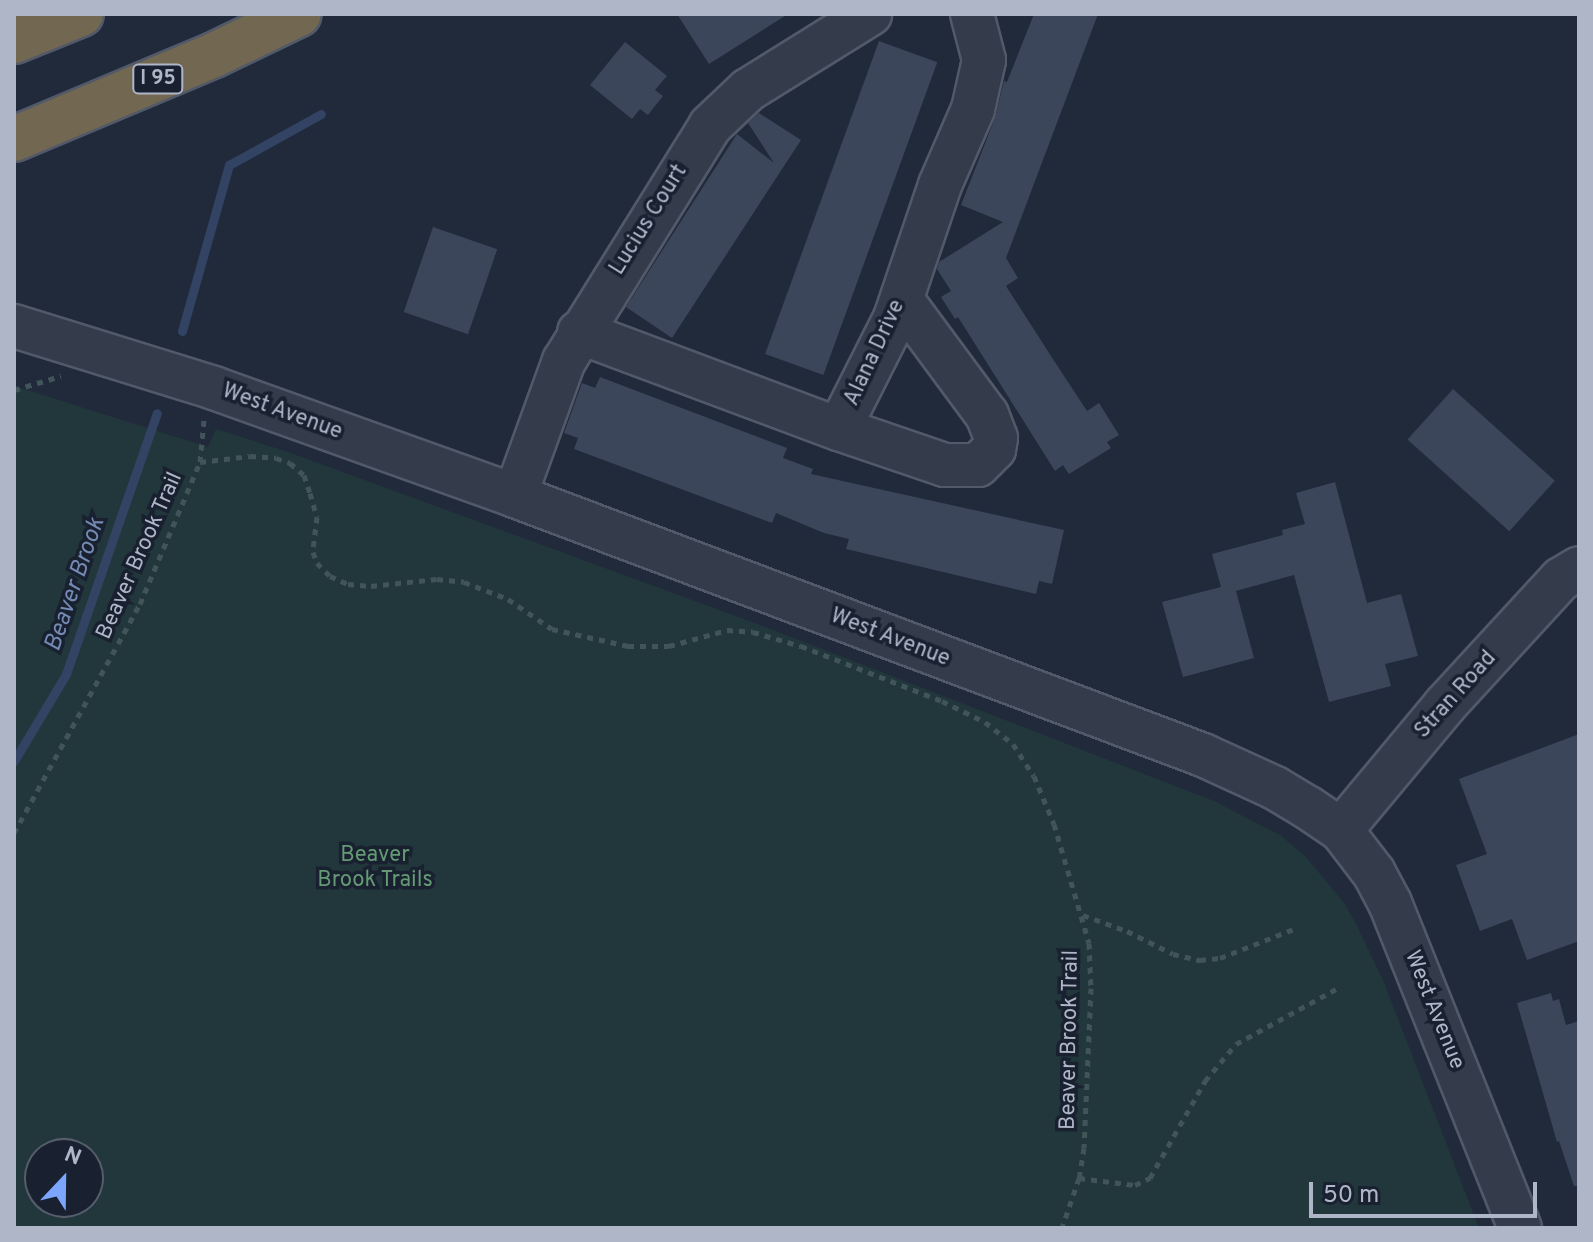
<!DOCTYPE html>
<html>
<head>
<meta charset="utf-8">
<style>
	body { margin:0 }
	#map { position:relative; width:1593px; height:1242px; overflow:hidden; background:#202a3b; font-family:Overpass,sans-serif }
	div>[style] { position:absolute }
	.green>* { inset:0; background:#22373c }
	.stream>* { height:9px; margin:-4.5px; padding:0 4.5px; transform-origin:4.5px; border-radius:4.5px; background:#324364 }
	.building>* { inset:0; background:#3c465b; transform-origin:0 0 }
	.path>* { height:5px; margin-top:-2.5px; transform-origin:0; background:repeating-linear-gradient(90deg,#405459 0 6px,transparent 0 12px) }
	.roads { filter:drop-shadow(2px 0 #525969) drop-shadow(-2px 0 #525969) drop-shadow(0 2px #525969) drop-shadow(0 -2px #525969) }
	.minor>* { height:42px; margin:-21px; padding:0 21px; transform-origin:21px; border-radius:21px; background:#343c4b }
	.highway>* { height:44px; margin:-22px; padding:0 22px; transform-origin:22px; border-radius:22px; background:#726750 }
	span { translate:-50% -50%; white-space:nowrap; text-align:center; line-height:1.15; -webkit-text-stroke:7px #192130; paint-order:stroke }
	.shield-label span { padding:2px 6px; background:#192130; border:2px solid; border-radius:6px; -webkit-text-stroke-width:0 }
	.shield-label { font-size:20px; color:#afb6c7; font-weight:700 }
	.street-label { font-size:22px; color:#afb6c7 }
	.park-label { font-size:22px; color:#649a74 }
	.water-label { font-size:24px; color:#748ab2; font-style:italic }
	.frame { position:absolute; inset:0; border:16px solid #afb6c7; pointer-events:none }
	.north { position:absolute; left:24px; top:1138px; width:80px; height:80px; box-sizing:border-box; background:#192130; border:2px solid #555d6c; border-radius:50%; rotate:22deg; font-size:22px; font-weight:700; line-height:32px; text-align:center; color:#afb6c7 }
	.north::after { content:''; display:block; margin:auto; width:28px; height:36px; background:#7ca5fe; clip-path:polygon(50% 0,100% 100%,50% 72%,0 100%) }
	.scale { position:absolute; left:1309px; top:1182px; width:228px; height:36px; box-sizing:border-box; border:4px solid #afb6c7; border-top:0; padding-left:10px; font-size:24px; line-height:28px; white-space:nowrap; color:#afb6c7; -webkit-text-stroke:6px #192130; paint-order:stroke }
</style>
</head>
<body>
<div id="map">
	<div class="green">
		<div style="clip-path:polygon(evenodd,14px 386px,208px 447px,216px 429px,288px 452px,752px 622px,1214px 801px,1280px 835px,1306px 857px,1345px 904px,1356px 924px,1383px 980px,1479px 1228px,14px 1228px,14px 386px,40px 1154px,88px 1154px,88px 1202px,40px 1202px,40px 1154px)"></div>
	</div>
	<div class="stream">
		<div style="left:182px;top:331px;width:173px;rotate:-74.2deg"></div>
		<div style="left:229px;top:165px;width:105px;rotate:-29deg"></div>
		<div style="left:14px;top:761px;width:101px;rotate:-59.1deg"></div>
		<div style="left:66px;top:674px;width:276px;rotate:-70.8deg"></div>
	</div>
	<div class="building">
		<div style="clip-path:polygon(677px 14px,788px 14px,709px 64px)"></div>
		<div style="clip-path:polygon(1034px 14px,1098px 14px,1006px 258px,1018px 278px,1006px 286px,1051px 356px,1087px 411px,1099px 403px,1119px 435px,1107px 442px,1111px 448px,1069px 474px,1063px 465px,1055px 471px,958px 317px,955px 319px,941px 297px,951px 291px,937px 269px,939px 262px,1003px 222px,961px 205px,995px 118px,1004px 81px,1007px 82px)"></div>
		<div style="left:879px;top:41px;width:62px;height:333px;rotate:20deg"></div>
		<div style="clip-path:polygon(625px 42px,667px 76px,655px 90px,663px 96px,648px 115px,640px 109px,632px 119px,590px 85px)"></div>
		<div style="clip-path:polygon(759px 113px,801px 140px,672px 338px,626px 307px,737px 134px,774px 163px,748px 123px)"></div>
		<div style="left:433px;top:227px;width:68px;height:90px;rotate:19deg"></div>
		<div style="clip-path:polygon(600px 377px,787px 448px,783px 458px,813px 469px,811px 474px,1064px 530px,1052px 584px,1039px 581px,1036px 594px,846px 549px,849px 539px,824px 533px,776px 513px,772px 523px,574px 449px,578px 438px,564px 433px,582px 383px,595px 388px)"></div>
		<div style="left:1453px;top:389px;width:137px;height:68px;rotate:42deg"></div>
		<div style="clip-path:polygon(1335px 482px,1367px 603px,1401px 594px,1418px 656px,1385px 664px,1391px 686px,1329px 702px,1294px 575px,1236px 591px,1254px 658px,1183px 677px,1162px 602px,1221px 587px,1212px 554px,1283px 535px,1282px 530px,1305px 524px,1296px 493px)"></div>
		<div style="clip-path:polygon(1579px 734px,1579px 941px,1527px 960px,1512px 919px,1480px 931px,1456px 865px,1487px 854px,1459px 779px)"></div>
		<div style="clip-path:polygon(1551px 993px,1553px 1001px,1559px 999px,1566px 1025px,1579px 1021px,1579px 1186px,1574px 1186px,1559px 1141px,1557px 1142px,1517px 1003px)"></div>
	</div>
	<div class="path">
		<div style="left:14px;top:390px;width:49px;rotate:-16.6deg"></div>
		<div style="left:200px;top:462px;width:42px;rotate:-84.6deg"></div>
		<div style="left:14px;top:833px;width:261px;rotate:-61.2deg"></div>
		<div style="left:140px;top:604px;width:154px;rotate:-67.1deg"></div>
		<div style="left:200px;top:462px;width:50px;rotate:-6.8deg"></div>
		<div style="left:250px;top:456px;width:26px;rotate:4deg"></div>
		<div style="left:276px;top:458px;width:15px;rotate:20deg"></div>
		<div style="left:290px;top:463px;width:18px;rotate:41deg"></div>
		<div style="left:304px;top:475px;width:19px;rotate:72deg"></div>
		<div style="left:310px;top:493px;width:25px;rotate:74deg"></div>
		<div style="left:317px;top:517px;width:35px;rotate:97deg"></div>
		<div style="left:313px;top:552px;width:12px;rotate:70deg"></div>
		<div style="left:317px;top:563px;width:18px;rotate:45deg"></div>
		<div style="left:330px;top:576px;width:20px;rotate:24deg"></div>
		<div style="left:348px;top:584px;width:23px;rotate:5deg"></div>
		<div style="left:371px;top:586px;width:66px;rotate:-6.1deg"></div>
		<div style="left:437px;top:579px;width:27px;rotate:6deg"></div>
		<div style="left:464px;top:582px;width:47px;rotate:21.1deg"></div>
		<div style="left:508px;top:599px;width:53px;rotate:34.3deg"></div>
		<div style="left:552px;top:629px;width:78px;rotate:12.6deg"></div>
		<div style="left:628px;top:646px;width:41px"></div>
		<div style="left:669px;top:646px;width:60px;rotate:-15.4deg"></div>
		<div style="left:727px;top:630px;width:26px;rotate:4deg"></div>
		<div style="left:753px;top:632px;width:50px;rotate:16.3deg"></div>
		<div style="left:801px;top:646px;width:151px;rotate:21.3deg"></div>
		<div style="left:942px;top:701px;width:48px;rotate:26deg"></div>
		<div style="left:985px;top:722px;width:36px;rotate:38deg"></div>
		<div style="left:1013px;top:744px;width:38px;rotate:57deg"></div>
		<div style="left:1034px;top:776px;width:52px;rotate:67.4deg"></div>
		<div style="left:1054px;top:824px;width:124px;rotate:73.6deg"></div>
		<div style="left:1089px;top:943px;width:45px;rotate:87.5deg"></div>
		<div style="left:1091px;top:988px;width:160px;rotate:92.5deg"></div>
		<div style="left:1084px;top:1148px;width:30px;rotate:99deg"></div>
		<div style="left:1079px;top:1178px;width:53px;rotate:108.8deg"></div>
		<div style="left:1083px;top:915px;width:47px;rotate:20deg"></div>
		<div style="left:1127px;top:931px;width:51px;rotate:26.6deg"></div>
		<div style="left:1173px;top:954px;width:28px;rotate:13deg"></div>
		<div style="left:1200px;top:960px;width:20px;rotate:-6deg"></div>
		<div style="left:1220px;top:958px;width:79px;rotate:-21.4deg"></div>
		<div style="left:1079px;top:1178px;width:56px;rotate:7.1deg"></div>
		<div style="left:1135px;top:1185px;width:17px;rotate:-25deg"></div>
		<div style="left:1150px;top:1178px;width:112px;rotate:-60.4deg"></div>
		<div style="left:1205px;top:1081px;width:48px;rotate:-50deg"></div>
		<div style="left:1236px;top:1044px;width:114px;rotate:-28.8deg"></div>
	</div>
	<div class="roads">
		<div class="minor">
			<div style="left:14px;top:326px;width:209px;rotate:17.2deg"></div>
			<div style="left:214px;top:388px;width:320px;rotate:19.7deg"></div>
			<div style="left:515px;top:496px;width:735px;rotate:20.63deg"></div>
			<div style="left:1203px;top:755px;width:79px;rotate:24.6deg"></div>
			<div style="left:1275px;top:788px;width:37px;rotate:31deg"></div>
			<div style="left:1307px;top:807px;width:41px;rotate:34.1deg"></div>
			<div style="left:1341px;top:830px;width:54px;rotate:52.5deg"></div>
			<div style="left:1374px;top:873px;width:34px;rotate:62deg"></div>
			<div style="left:1390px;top:903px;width:350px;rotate:68.2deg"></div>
			<div style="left:579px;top:332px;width:278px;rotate:20.5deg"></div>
			<div style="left:839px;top:429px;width:124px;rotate:-63.2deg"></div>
			<div style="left:895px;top:318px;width:140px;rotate:-71.3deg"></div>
			<div style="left:940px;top:185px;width:83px;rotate:-66.5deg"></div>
			<div style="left:973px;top:109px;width:50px;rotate:-77.3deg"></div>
			<div style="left:984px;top:60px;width:48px;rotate:-104.6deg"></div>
			<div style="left:839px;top:429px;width:112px;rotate:18.8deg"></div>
			<div style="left:945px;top:465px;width:33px"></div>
			<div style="left:978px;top:465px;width:23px;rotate:-45deg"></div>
			<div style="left:994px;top:449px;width:11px;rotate:-80deg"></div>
			<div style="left:996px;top:438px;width:25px;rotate:-111deg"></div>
			<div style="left:987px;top:415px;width:143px;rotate:-126.5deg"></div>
			<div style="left:515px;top:496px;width:144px;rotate:-70.1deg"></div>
			<div style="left:564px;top:361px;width:277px;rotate:-58.1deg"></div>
			<div style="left:710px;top:126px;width:52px;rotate:-43.5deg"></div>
			<div style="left:748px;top:90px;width:144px;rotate:-31.9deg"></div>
			<div style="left:1341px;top:830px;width:163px;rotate:-50.2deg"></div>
			<div style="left:1445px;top:705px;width:171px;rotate:-47.4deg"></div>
			<div style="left:1561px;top:579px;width:21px;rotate:-31deg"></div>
		</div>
		<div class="highway">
			<div style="left:14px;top:41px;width:72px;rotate:-21.9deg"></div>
			<div style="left:14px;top:139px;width:217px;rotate:-22.8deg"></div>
			<div style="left:214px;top:55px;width:94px;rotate:-25.8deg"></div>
		</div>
	</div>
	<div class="shield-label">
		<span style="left:158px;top:79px">I 95</span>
	</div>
	<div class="street-label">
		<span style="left:649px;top:220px;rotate:-58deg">Lucius Court</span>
		<span style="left:875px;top:353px;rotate:-65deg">Alana Drive</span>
		<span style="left:282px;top:412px;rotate:20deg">West Avenue</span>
		<span style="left:140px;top:556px;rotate:-66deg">Beaver Brook Trail</span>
		<span style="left:890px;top:638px;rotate:21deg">West Avenue</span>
		<span style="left:1456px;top:695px;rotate:-48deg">Stran Road</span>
		<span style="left:1434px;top:1010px;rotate:68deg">West Avenue</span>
		<span style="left:1070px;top:1040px;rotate:-89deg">Beaver Brook Trail</span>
	</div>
	<div class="park-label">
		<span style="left:375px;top:868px">Beaver<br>Brook Trails</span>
	</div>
	<div class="water-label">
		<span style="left:76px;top:585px;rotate:-71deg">Beaver Brook</span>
	</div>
	<div class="frame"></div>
	<div class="north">N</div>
	<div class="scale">50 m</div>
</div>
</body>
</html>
